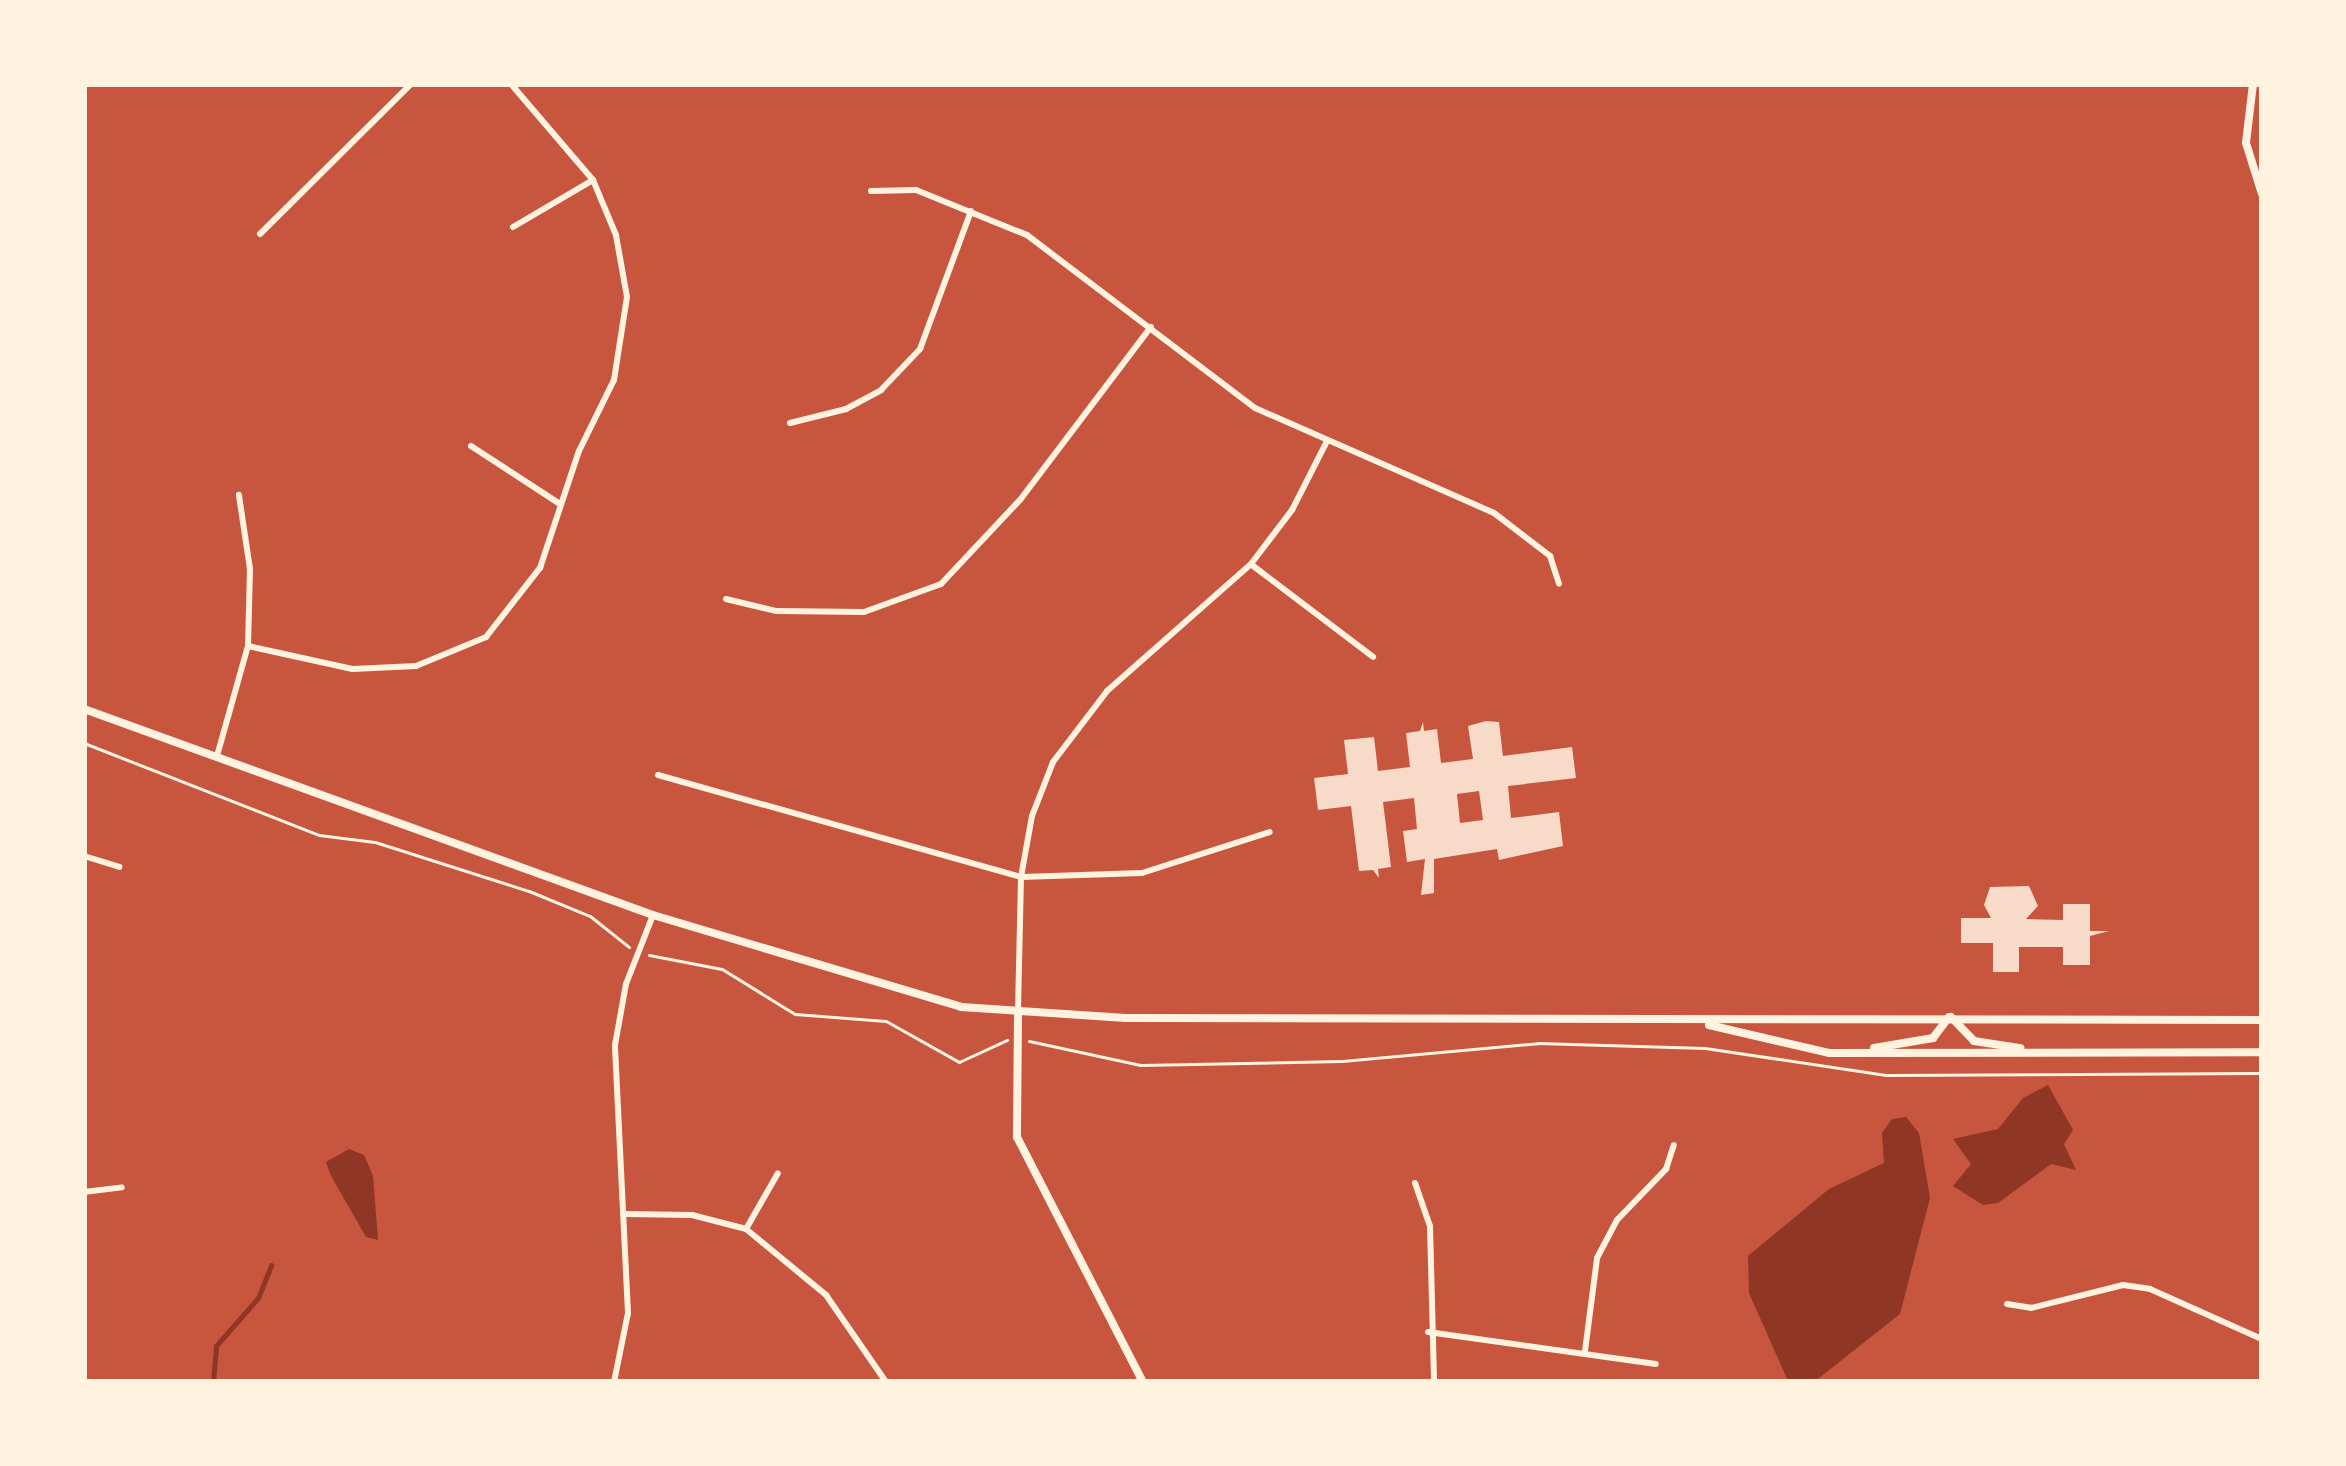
<!DOCTYPE html>
<html>
<head>
<meta charset="utf-8">
<style>
	body { margin:0 }
	#map { position:relative; width:2346px; height:1466px; overflow:hidden; background:#c8553d; font-family:Mulish,sans-serif }
	div>[style] { position:absolute }
	.water>* { inset:0; background:#8f3625 }
	.stream>* { height:4.5px; margin:-2.25px; padding:0 2.25px; transform-origin:2.25px; border-radius:2.25px; background:#8f3625 }
	.building>* { inset:0; background:#f7dbc8 }
	.path>* { height:3px; margin:-1.5px; padding:0 1.5px; transform-origin:1.5px; border-radius:1.5px; background:#fff3e0 }
	.minor>* { height:6px; margin:-3px; padding:0 3px; transform-origin:3px; border-radius:3px; background:#fff3e0 }
	.tertiary>* { height:8px; margin:-4px; padding:0 4px; transform-origin:4px; border-radius:4px; background:#fff3e0 }
	.secondary>* { height:8px; margin:-4px; padding:0 4px; transform-origin:4px; border-radius:4px; background:#fff3e0 }
	span { translate:-50% -50%; white-space:nowrap; text-align:center; line-height:1.15; -webkit-text-stroke:9px #fff3e0; paint-order:stroke }
	.frame { position:absolute; inset:0; border:87px solid #fff3e0; pointer-events:none }
</style>
</head>
<body>
<div id="map">
	<div class="water">
		<div style="clip-path:polygon(2048px 1085px,2073px 1130px,2064px 1144px,2076px 1170px,2051px 1164px,1998px 1203px,1983px 1205px,1953px 1186px,1971px 1164px,1953px 1139px,1998px 1129px,2023px 1098px)"></div>
		<div style="clip-path:polygon(1906px 1117px,1919px 1133px,1930px 1198px,1900px 1314px,1814px 1382px,1788px 1381px,1749px 1293px,1748px 1256px,1829px 1189px,1884px 1163px,1882px 1133px,1892px 1119px)"></div>
		<div style="clip-path:polygon(349px 1149px,364px 1155px,373px 1176px,378px 1240px,366px 1237px,330px 1174px,326px 1162px)"></div>
	</div>
	<div class="stream">
		<div style="left:213px;top:1382px;width:36px;rotate:-85deg"></div>
		<div style="left:216px;top:1346px;width:64px;rotate:-48.8deg"></div>
		<div style="left:258px;top:1298px;width:35px;rotate:-68deg"></div>
	</div>
	<div class="building">
		<div style="clip-path:polygon(evenodd,1486px 721px,1499px 722px,1503px 756px,1572px 747px,1576px 778px,1508px 786px,1511px 818px,1559px 812px,1563px 846px,1499px 860px,1497px 849px,1434px 859px,1434px 893px,1421px 895px,1425px 859px,1407px 862px,1403px 831px,1417px 829px,1414px 798px,1383px 802px,1391px 867px,1378px 869px,1379px 878px,1373px 870px,1359px 871px,1351px 806px,1318px 810px,1314px 778px,1348px 774px,1344px 740px,1374px 737px,1378px 771px,1410px 767px,1406px 733px,1420px 731px,1423px 722px,1424px 731px,1437px 729px,1441px 763px,1473px 759px,1468px 726px,1486px 721px,1479px 791px,1483px 820px,1460px 823px,1457px 794px,1479px 791px)"></div>
		<div style="clip-path:polygon(2029px 886px,2038px 906px,2026px 919px,2063px 920px,2063px 904px,2090px 904px,2090px 931px,2109px 931px,2090px 936px,2090px 965px,2063px 965px,2063px 947px,2019px 947px,2019px 972px,1993px 972px,1993px 943px,1961px 943px,1961px 918px,1991px 918px,1984px 905px,1990px 887px)"></div>
	</div>
	<div class="path">
		<div style="left:84px;top:743px;width:252px;rotate:21.4deg"></div>
		<div style="left:319px;top:835px;width:56px;rotate:7.1deg"></div>
		<div style="left:375px;top:842px;width:162px;rotate:17.7deg"></div>
		<div style="left:529px;top:891px;width:66px;rotate:22.3deg"></div>
		<div style="left:590px;top:916px;width:50px;rotate:38.5deg"></div>
		<div style="left:649px;top:955px;width:74px;rotate:10.9deg"></div>
		<div style="left:722px;top:969px;width:86px;rotate:31.7deg"></div>
		<div style="left:795px;top:1014px;width:91px;rotate:4.4deg"></div>
		<div style="left:886px;top:1021px;width:84px;rotate:29.3deg"></div>
		<div style="left:959px;top:1062px;width:53px;rotate:-24.6deg"></div>
		<div style="left:1029px;top:1041px;width:114px;rotate:12.2deg"></div>
		<div style="left:1140px;top:1065px;width:202px;rotate:-1.1deg"></div>
		<div style="left:1342px;top:1061px;width:197px;rotate:-5.2deg"></div>
		<div style="left:1538px;top:1043px;width:167px;rotate:1.7deg"></div>
		<div style="left:1705px;top:1048px;width:183px;rotate:8.5deg"></div>
		<div style="left:1886px;top:1075px;width:376px;rotate:-0.3deg"></div>
	</div>
	<div class="minor">
		<div style="left:871px;top:191px;width:45px;rotate:-1.3deg"></div>
		<div style="left:916px;top:190px;width:120px;rotate:22.1deg"></div>
		<div style="left:1027px;top:235px;width:286px;rotate:37.2deg"></div>
		<div style="left:1255px;top:408px;width:261px;rotate:23.7deg"></div>
		<div style="left:1494px;top:513px;width:71px;rotate:37.5deg"></div>
		<div style="left:1550px;top:556px;width:29px;rotate:72deg"></div>
		<div style="left:513px;top:227px;width:93px;rotate:-30.4deg"></div>
		<div style="left:260px;top:234px;width:213px;rotate:-44.8deg"></div>
		<div style="left:790px;top:423px;width:58px;rotate:-14deg"></div>
		<div style="left:846px;top:409px;width:40px;rotate:-28deg"></div>
		<div style="left:881px;top:390px;width:57px;rotate:-46.4deg"></div>
		<div style="left:920px;top:349px;width:147px;rotate:-69.7deg"></div>
		<div style="left:471px;top:446px;width:106px;rotate:33.1deg"></div>
		<div style="left:1252px;top:565px;width:152px;rotate:37.2deg"></div>
		<div style="left:726px;top:599px;width:51px;rotate:13.5deg"></div>
		<div style="left:776px;top:611px;width:88px;rotate:0.7deg"></div>
		<div style="left:864px;top:612px;width:82px;rotate:-20deg"></div>
		<div style="left:941px;top:584px;width:115px;rotate:-46.8deg"></div>
		<div style="left:1020px;top:500px;width:217px;rotate:-52.9deg"></div>
		<div style="left:248px;top:646px;width:107px;rotate:12.4deg"></div>
		<div style="left:353px;top:669px;width:63px;rotate:-2.7deg"></div>
		<div style="left:416px;top:666px;width:76px;rotate:-22.5deg"></div>
		<div style="left:486px;top:637px;width:88px;rotate:-52deg"></div>
		<div style="left:540px;top:568px;width:123px;rotate:-71.6deg"></div>
		<div style="left:579px;top:451px;width:79px;rotate:-63.8deg"></div>
		<div style="left:614px;top:380px;width:84px;rotate:-81.1deg"></div>
		<div style="left:627px;top:297px;width:63px;rotate:-100.1deg"></div>
		<div style="left:616px;top:235px;width:60px;rotate:-112.7deg"></div>
		<div style="left:593px;top:180px;width:126px;rotate:-130.5deg"></div>
		<div style="left:217px;top:756px;width:114px;rotate:-74.3deg"></div>
		<div style="left:248px;top:646px;width:77px;rotate:-88.5deg"></div>
		<div style="left:250px;top:569px;width:75px;rotate:-98.5deg"></div>
		<div style="left:658px;top:775px;width:377px;rotate:15.7deg"></div>
		<div style="left:1021px;top:877px;width:121px;rotate:-1.9deg"></div>
		<div style="left:1142px;top:873px;width:134px;rotate:-17.8deg"></div>
		<div style="left:84px;top:856px;width:37px;rotate:17deg"></div>
		<div style="left:1018px;top:1010px;width:133px;rotate:-88.7deg"></div>
		<div style="left:1021px;top:877px;width:62px;rotate:-79.8deg"></div>
		<div style="left:1032px;top:816px;width:58px;rotate:-68.7deg"></div>
		<div style="left:1053px;top:762px;width:89px;rotate:-52.7deg"></div>
		<div style="left:1107px;top:691px;width:192px;rotate:-41.4deg"></div>
		<div style="left:1251px;top:564px;width:68px;rotate:-52.8deg"></div>
		<div style="left:1292px;top:510px;width:77px;rotate:-63.1deg"></div>
		<div style="left:1415px;top:1183px;width:46px;rotate:70.8deg"></div>
		<div style="left:1430px;top:1226px;width:156px;rotate:88.5deg"></div>
		<div style="left:84px;top:1192px;width:38px;rotate:-7deg"></div>
		<div style="left:626px;top:1214px;width:66px;rotate:0.9deg"></div>
		<div style="left:692px;top:1215px;width:56px;rotate:14.5deg"></div>
		<div style="left:746px;top:1229px;width:104px;rotate:39.5deg"></div>
		<div style="left:826px;top:1295px;width:106px;rotate:55.4deg"></div>
		<div style="left:746px;top:1229px;width:64px;rotate:-60.3deg"></div>
		<div style="left:2007px;top:1304px;width:24px;rotate:9deg"></div>
		<div style="left:2031px;top:1308px;width:95px;rotate:-14deg"></div>
		<div style="left:2123px;top:1285px;width:27px;rotate:8deg"></div>
		<div style="left:2150px;top:1289px;width:123px;rotate:24.1deg"></div>
		<div style="left:1428px;top:1332px;width:230px;rotate:8deg"></div>
		<div style="left:1585px;top:1351px;width:94px;rotate:-82.6deg"></div>
		<div style="left:1597px;top:1258px;width:43px;rotate:-62.2deg"></div>
		<div style="left:1617px;top:1220px;width:71px;rotate:-46.1deg"></div>
		<div style="left:1666px;top:1169px;width:25px;rotate:-72deg"></div>
		<div style="left:614px;top:1382px;width:70px;rotate:-78.5deg"></div>
		<div style="left:628px;top:1313px;width:268px;rotate:-92.8deg"></div>
		<div style="left:615px;top:1045px;width:62px;rotate:-79.8deg"></div>
		<div style="left:626px;top:984px;width:74px;rotate:-68.6deg"></div>
	</div>
	<div class="tertiary">
		<div style="left:2253px;top:84px;width:59px;rotate:96.8deg"></div>
		<div style="left:2246px;top:143px;width:53px;rotate:72.6deg"></div>
		<div style="left:1018px;top:1015px;width:122px;rotate:90.5deg"></div>
		<div style="left:1017px;top:1137px;width:276px;rotate:62.8deg"></div>
	</div>
	<div class="secondary">
		<div style="left:84px;top:709px;width:605px;rotate:19.9deg"></div>
		<div style="left:653px;top:915px;width:321px;rotate:16.6deg"></div>
		<div style="left:961px;top:1007px;width:165px;rotate:3.8deg"></div>
		<div style="left:1126px;top:1018px;width:1136px;rotate:0.1deg"></div>
		<div style="left:1951px;top:1017px;width:33px;rotate:46deg"></div>
		<div style="left:1974px;top:1041px;width:47px;rotate:8.7deg"></div>
		<div style="left:1709px;top:1025px;width:123px;rotate:13.1deg"></div>
		<div style="left:1829px;top:1053px;width:433px;rotate:-0.1deg"></div>
		<div style="left:1874px;top:1048px;width:60px;rotate:-9.6deg"></div>
		<div style="left:1933px;top:1038px;width:26px;rotate:-53deg"></div>
	</div>
	<div class="frame"></div>
</div>
</body>
</html>
